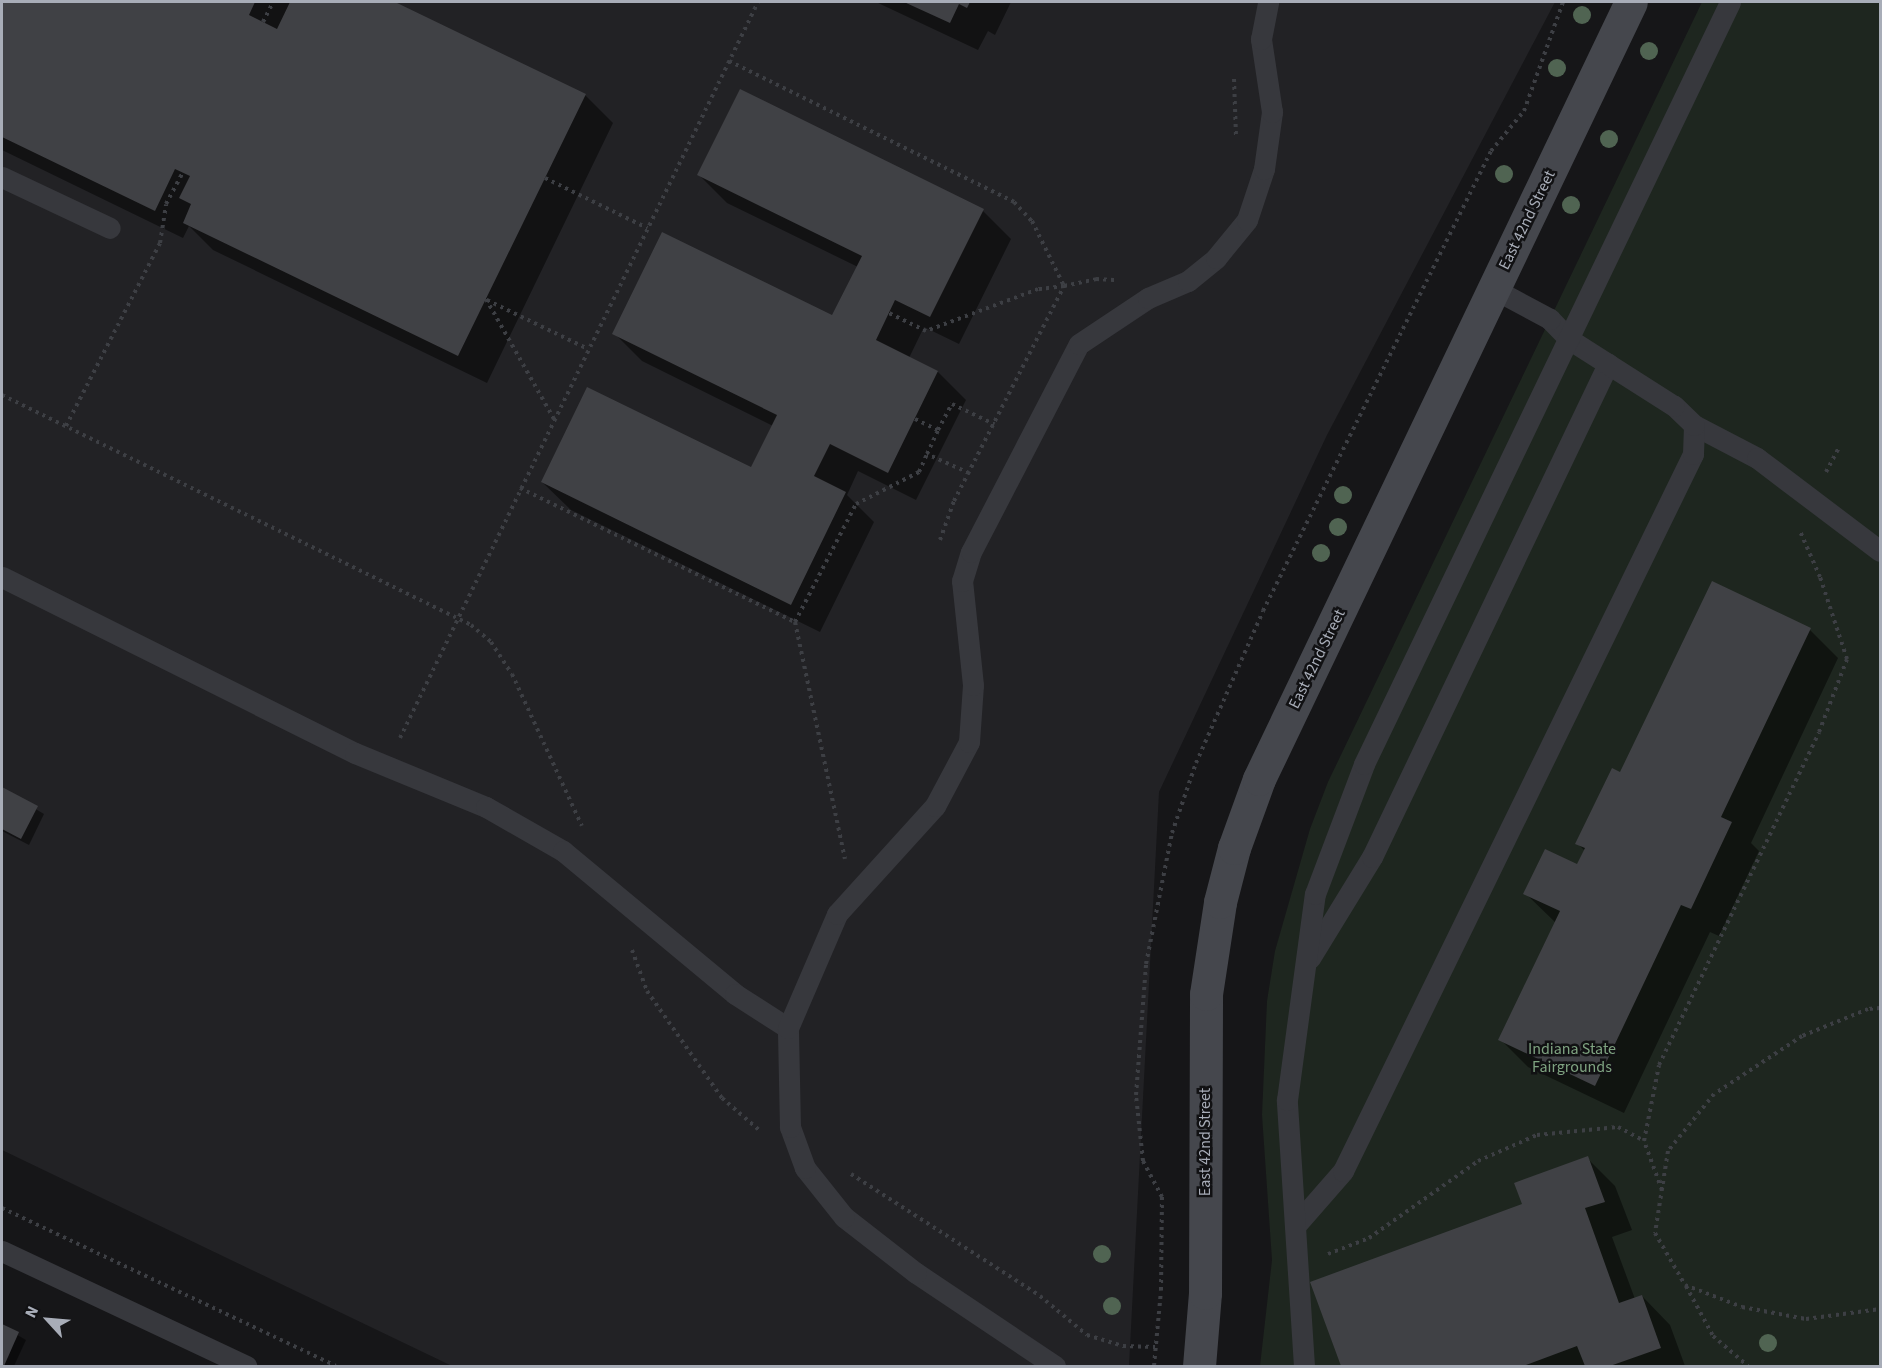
<!DOCTYPE html>
<html>
<head>
<meta charset="utf-8">
<style>
	body { margin:0 }
	#map { position:relative; width:1882px; height:1368px; overflow:hidden; background:#161618; font-family:"Source Sans 3",sans-serif }
	div>[style] { position:absolute }
	.built>* { inset:0; background:#222225 }
	.green>* { inset:0; background:#1e261f }
	.shadow>* { inset:0; background:#0007 }
	.building>* { inset:0; background:#404145 }
	.path>* { height:4px; margin-top:-2px; transform-origin:0; background:repeating-linear-gradient(90deg,#3d3f44 0 3px,transparent 0 7.5px) }
	.lane>* { height:21px; margin:-10.5px; padding:0 10.5px; transform-origin:10.5px; border-radius:10.5px; background:#37383d }
	.secondary>* { height:33px; margin:-16.5px; padding:0 16.5px; transform-origin:16.5px; border-radius:16.5px; background:#45474d }
	.trees>* { width:18px; height:18px; margin:-9px; border-radius:50%; background:#506452 }
	span { translate:-50% -50%; white-space:nowrap; text-align:center; line-height:1.15; -webkit-text-stroke:5px #111113; paint-order:stroke }
	.street-label { font-size:16px; color:#a8adb8 }
	.park-label { font-size:16px; color:#7fa381 }
	.frame { position:absolute; inset:0; border:3px solid #a8adb8; pointer-events:none }
	.north { position:absolute; left:18px; top:1290px; width:60px; height:60px; -webkit-text-stroke:4px #111113; paint-order:stroke; rotate:296deg; font-size:16px; font-weight:700; line-height:24px; text-align:center; color:#a8adb8 }
	.north::after { content:''; display:block; margin:auto; width:21px; height:27px; background:#a8adb8; clip-path:polygon(50% 0,100% 100%,50% 72%,0 100%) }
</style>
</head>
<body>
<div id="map">
	<div class="built">
		<div style="clip-path:polygon(2px 2px,1555px 2px,1327px 435px,1159px 792px,1129px 1366px,452px 1366px,2px 1150px)"></div>
	</div>
	<div class="green">
		<div style="clip-path:polygon(1702px 2px,1880px 2px,1880px 1366px,1260px 1366px,1272px 1260px,1262px 1115px,1267px 1001px,1275px 951px,1310px 829px,1328px 782px)"></div>
	</div>
	<div class="shadow">
		<div style="clip-path:polygon(2px 2px,392px 2px,585px 95px,613px 123px,487px 383px,213px 250px,189px 226px,183px 238px,2px 150px)"></div>
		<div style="clip-path:polygon(876px 2px,1011px 2px,995px 35px,988px 31px,978px 50px)"></div>
		<div style="clip-path:polygon(699px 175px,983px 211px,1011px 239px,959px 344px,924px 327px,909px 358px,938px 372px,966px 400px,916px 500px,858px 471px,847px 495px,874px 522px,820px 632px,571px 510px,542px 482px,751px 469px,773px 426px,642px 361px,614px 333px,833px 317px,858px 267px,727px 203px)"></div>
		<div style="clip-path:polygon(1713px 583px,1810px 630px,1838px 658px,1751px 843px,1759px 851px,1719px 936px,1710px 932px,1624px 1113px,1528px 1067px,1500px 1039px,1556px 923px,1525px 893px,1578px 866px,1585px 851px,1577px 843px,1621px 774px)"></div>
		<div style="clip-path:polygon(2px 789px,44px 814px,29px 845px,2px 831px)"></div>
		<div style="clip-path:polygon(1587px 1158px,1615px 1186px,1632px 1230px,1612px 1237px,1635px 1299px,1642px 1296px,1670px 1325px,1685px 1366px,1343px 1366px,1312px 1283px,1524px 1205px)"></div>
		<div style="clip-path:polygon(2px 1326px,26px 1340px,14px 1366px,2px 1366px)"></div>
	</div>
	<div class="building">
		<div style="clip-path:polygon(2px 2px,255px 2px,249px 15px,277px 29px,290px 2px,395px 2px,586px 94px,458px 356px,183px 223px,191px 204px,179px 198px,190px 176px,175px 169px,155px 211px,2px 137px)"></div>
		<div style="clip-path:polygon(904px 2px,970px 2px,967px 8px,959px 4px,950px 23px)"></div>
		<div style="clip-path:polygon(740px 89px,984px 209px,930px 317px,895px 300px,876px 340px,938px 371px,888px 473px,830px 444px,814px 476px,846px 492px,791px 605px,541px 482px,587px 387px,751px 467px,777px 415px,612px 334px,662px 232px,832px 315px,862px 256px,697px 175px)"></div>
		<div style="clip-path:polygon(1712px 581px,1811px 628px,1721px 817px,1732px 822px,1691px 909px,1681px 905px,1595px 1086px,1498px 1040px,1560px 911px,1523px 894px,1545px 849px,1577px 864px,1585px 848px,1575px 844px,1612px 768px,1620px 772px)"></div>
		<div style="clip-path:polygon(2px 787px,38px 806px,21px 839px,2px 829px)"></div>
		<div style="clip-path:polygon(1588px 1156px,1605px 1202px,1585px 1208px,1619px 1303px,1642px 1295px,1661px 1348px,1610px 1366px,1585px 1366px,1577px 1346px,1523px 1366px,1341px 1366px,1310px 1282px,1522px 1204px,1514px 1183px)"></div>
		<div style="clip-path:polygon(2px 1324px,19px 1332px,4px 1366px,2px 1366px)"></div>
	</div>
	<div class="path">
		<div style="left:263px;top:22px;width:22px;rotate:-63deg"></div>
		<div style="left:729px;top:61px;width:318px;rotate:26.3deg"></div>
		<div style="left:1014px;top:202px;width:26px;rotate:47deg"></div>
		<div style="left:1032px;top:221px;width:72px;rotate:63.8deg"></div>
		<div style="left:1064px;top:286px;width:26px;rotate:173deg"></div>
		<div style="left:1038px;top:289px;width:120px;rotate:159.4deg"></div>
		<div style="left:926px;top:331px;width:41px;rotate:-154.1deg"></div>
		<div style="left:1234px;top:79px;width:56px;rotate:88deg"></div>
		<div style="left:545px;top:178px;width:114px;rotate:26.1deg"></div>
		<div style="left:486px;top:299px;width:138px;rotate:60.5deg"></div>
		<div style="left:487px;top:300px;width:112px;rotate:25.9deg"></div>
		<div style="left:2px;top:395px;width:522px;rotate:26.12deg"></div>
		<div style="left:471px;top:625px;width:26px;rotate:40deg"></div>
		<div style="left:491px;top:642px;width:38px;rotate:57deg"></div>
		<div style="left:512px;top:674px;width:167px;rotate:65.3deg"></div>
		<div style="left:915px;top:419px;width:25px;rotate:26deg"></div>
		<div style="left:66px;top:426px;width:206px;rotate:-62.8deg"></div>
		<div style="left:160px;top:243px;width:39px;rotate:-81deg"></div>
		<div style="left:166px;top:204px;width:36px;rotate:-62deg"></div>
		<div style="left:1826px;top:472px;width:26px;rotate:-62deg"></div>
		<div style="left:969px;top:473px;width:46px;rotate:-155.7deg"></div>
		<div style="left:927px;top:454px;width:26px;rotate:-65deg"></div>
		<div style="left:938px;top:430px;width:30px;rotate:-62deg"></div>
		<div style="left:952px;top:404px;width:47px;rotate:25.5deg"></div>
		<div style="left:520px;top:488px;width:306px;rotate:26deg"></div>
		<div style="left:795px;top:622px;width:242px;rotate:78.1deg"></div>
		<div style="left:940px;top:540px;width:41px;rotate:-70.3deg"></div>
		<div style="left:954px;top:501px;width:242px;rotate:-62.9deg"></div>
		<div style="left:1064px;top:286px;width:33px;rotate:-12deg"></div>
		<div style="left:1096px;top:279px;width:22px;rotate:3deg"></div>
		<div style="left:795px;top:622px;width:133px;rotate:-62.7deg"></div>
		<div style="left:856px;top:504px;width:71px;rotate:-26.9deg"></div>
		<div style="left:919px;top:472px;width:20px;rotate:-66deg"></div>
		<div style="left:400px;top:738px;width:818px;rotate:-64.06deg"></div>
		<div style="left:632px;top:950px;width:44px;rotate:69.9deg"></div>
		<div style="left:647px;top:991px;width:131px;rotate:55deg"></div>
		<div style="left:722px;top:1098px;width:49px;rotate:40.9deg"></div>
		<div style="left:1880px;top:1008px;width:12px;rotate:175deg"></div>
		<div style="left:1868px;top:1009px;width:71px;rotate:157.8deg"></div>
		<div style="left:1802px;top:1036px;width:105px;rotate:146.6deg"></div>
		<div style="left:1714px;top:1094px;width:73px;rotate:128.9deg"></div>
		<div style="left:1668px;top:1151px;width:83px;rotate:99deg"></div>
		<div style="left:1655px;top:1233px;width:60px;rotate:60deg"></div>
		<div style="left:1685px;top:1285px;width:61px;rotate:21.1deg"></div>
		<div style="left:1742px;top:1307px;width:65px;rotate:10.6deg"></div>
		<div style="left:1806px;top:1319px;width:75px;rotate:-7.7deg"></div>
		<div style="left:851px;top:1174px;width:225px;rotate:32.8deg"></div>
		<div style="left:1040px;top:1296px;width:61px;rotate:39.7deg"></div>
		<div style="left:1087px;top:1335px;width:38px;rotate:17deg"></div>
		<div style="left:1123px;top:1346px;width:32px;rotate:2deg"></div>
		<div style="left:1662px;top:1190px;width:52px;rotate:-110.2deg"></div>
		<div style="left:1644px;top:1141px;width:77px;rotate:-78.8deg"></div>
		<div style="left:1659px;top:1065px;width:369px;rotate:-64.3deg"></div>
		<div style="left:1819px;top:732px;width:78px;rotate:-69deg"></div>
		<div style="left:1847px;top:659px;width:86px;rotate:-108.2deg"></div>
		<div style="left:1820px;top:577px;width:52px;rotate:-113.6deg"></div>
		<div style="left:2px;top:1208px;width:369px;rotate:25.3deg"></div>
		<div style="left:1328px;top:1254px;width:44px;rotate:-21.3deg"></div>
		<div style="left:1369px;top:1238px;width:133px;rotate:-35.2deg"></div>
		<div style="left:1478px;top:1161px;width:64px;rotate:-23.8deg"></div>
		<div style="left:1537px;top:1135px;width:81px;rotate:-5.6deg"></div>
		<div style="left:1618px;top:1127px;width:30px;rotate:28deg"></div>
		<div style="left:1686px;top:1286px;width:57px;rotate:61.6deg"></div>
		<div style="left:1713px;top:1336px;width:46px;rotate:40.6deg"></div>
		<div style="left:1154px;top:1366px;width:76px;rotate:-84.7deg"></div>
		<div style="left:1161px;top:1290px;width:93px;rotate:-89.4deg"></div>
		<div style="left:1162px;top:1197px;width:41px;rotate:-117.8deg"></div>
		<div style="left:1143px;top:1161px;width:66px;rotate:-96.1deg"></div>
		<div style="left:1136px;top:1095px;width:131px;rotate:-85.6deg"></div>
		<div style="left:1146px;top:964px;width:134px;rotate:-78.8deg"></div>
		<div style="left:1172px;top:833px;width:74px;rotate:-71.1deg"></div>
		<div style="left:1196px;top:763px;width:166px;rotate:-66.2deg"></div>
		<div style="left:1263px;top:611px;width:513px;rotate:-63.63deg"></div>
		<div style="left:1491px;top:151px;width:52px;rotate:-50.5deg"></div>
		<div style="left:1524px;top:111px;width:116px;rotate:-70.3deg"></div>
	</div>
	<div class="lane">
		<div style="left:2px;top:177px;width:119px;rotate:25.3deg"></div>
		<div style="left:1694px;top:425px;width:71px;rotate:27.6deg"></div>
		<div style="left:1757px;top:458px;width:154px;rotate:37.1deg"></div>
		<div style="left:2px;top:577px;width:394px;rotate:26.5deg"></div>
		<div style="left:355px;top:753px;width:142px;rotate:22.4deg"></div>
		<div style="left:486px;top:807px;width:89px;rotate:29.7deg"></div>
		<div style="left:563px;top:851px;width:224px;rotate:39.7deg"></div>
		<div style="left:735px;top:994px;width:63px;rotate:32.7deg"></div>
		<div style="left:1310px;top:958px;width:119px;rotate:-58.5deg"></div>
		<div style="left:1372px;top:857px;width:547px;rotate:-64.42deg"></div>
		<div style="left:1295px;top:1226px;width:73px;rotate:-48.9deg"></div>
		<div style="left:1343px;top:1171px;width:798px;rotate:-63.98deg"></div>
		<div style="left:1693px;top:454px;width:29px;rotate:-88deg"></div>
		<div style="left:1694px;top:425px;width:28px;rotate:-136deg"></div>
		<div style="left:1674px;top:406px;width:125px;rotate:-147.5deg"></div>
		<div style="left:1569px;top:339px;width:28px;rotate:-134deg"></div>
		<div style="left:1550px;top:319px;width:64px;rotate:-151.8deg"></div>
		<div style="left:2px;top:1251px;width:270px;rotate:25.2deg"></div>
		<div style="left:1055px;top:1366px;width:167px;rotate:-146.2deg"></div>
		<div style="left:916px;top:1273px;width:91px;rotate:-142.1deg"></div>
		<div style="left:844px;top:1217px;width:63px;rotate:-128.5deg"></div>
		<div style="left:805px;top:1168px;width:44px;rotate:-110.1deg"></div>
		<div style="left:790px;top:1127px;width:99px;rotate:-91.2deg"></div>
		<div style="left:788px;top:1028px;width:124px;rotate:-66.7deg"></div>
		<div style="left:837px;top:914px;width:146px;rotate:-47.8deg"></div>
		<div style="left:935px;top:806px;width:72px;rotate:-62deg"></div>
		<div style="left:969px;top:742px;width:57px;rotate:-86deg"></div>
		<div style="left:973px;top:685px;width:105px;rotate:-96deg"></div>
		<div style="left:962px;top:581px;width:30px;rotate:-73deg"></div>
		<div style="left:971px;top:552px;width:234px;rotate:-62.6deg"></div>
		<div style="left:1079px;top:344px;width:83px;rotate:-33.7deg"></div>
		<div style="left:1148px;top:298px;width:43px;rotate:-23deg"></div>
		<div style="left:1188px;top:281px;width:36px;rotate:-39deg"></div>
		<div style="left:1216px;top:258px;width:49px;rotate:-50.8deg"></div>
		<div style="left:1247px;top:220px;width:54px;rotate:-71.6deg"></div>
		<div style="left:1264px;top:169px;width:58px;rotate:-82deg"></div>
		<div style="left:1272px;top:112px;width:74px;rotate:-98.6deg"></div>
		<div style="left:1261px;top:39px;width:38px;rotate:-79deg"></div>
		<div style="left:1304px;top:1366px;width:267px;rotate:-93.7deg"></div>
		<div style="left:1287px;top:1100px;width:208px;rotate:-82.3deg"></div>
		<div style="left:1315px;top:894px;width:139px;rotate:-69.3deg"></div>
		<div style="left:1364px;top:764px;width:845px;rotate:-64.34deg"></div>
	</div>
	<div class="secondary">
		<div style="left:1199px;top:1366px;width:73px;rotate:-85.3deg"></div>
		<div style="left:1205px;top:1293px;width:299px;rotate:-89.8deg"></div>
		<div style="left:1206px;top:994px;width:93px;rotate:-81.3deg"></div>
		<div style="left:1220px;top:902px;width:56px;rotate:-75.5deg"></div>
		<div style="left:1234px;top:848px;width:73px;rotate:-70.1deg"></div>
		<div style="left:1259px;top:779px;width:861px;rotate:-64.42deg"></div>
	</div>
	<div class="trees">
		<div style="left:1582px;top:15px"></div>
		<div style="left:1649px;top:51px"></div>
		<div style="left:1557px;top:68px"></div>
		<div style="left:1609px;top:139px"></div>
		<div style="left:1504px;top:174px"></div>
		<div style="left:1571px;top:205px"></div>
		<div style="left:1343px;top:495px"></div>
		<div style="left:1338px;top:527px"></div>
		<div style="left:1321px;top:553px"></div>
		<div style="left:1102px;top:1254px"></div>
		<div style="left:1112px;top:1306px"></div>
		<div style="left:1768px;top:1343px"></div>
	</div>
	<div class="street-label">
		<span style="left:1527px;top:220px;rotate:-64deg">East 42nd Street</span>
		<span style="left:1317px;top:659px;rotate:-64deg">East 42nd Street</span>
		<span style="left:1205px;top:1142px;rotate:-90deg">East 42nd Street</span>
	</div>
	<div class="park-label">
		<span style="left:1572px;top:1058px">Indiana State<br>Fairgrounds</span>
	</div>
	<div class="frame"></div>
	<div class="north">N</div>
</div>
</body>
</html>
